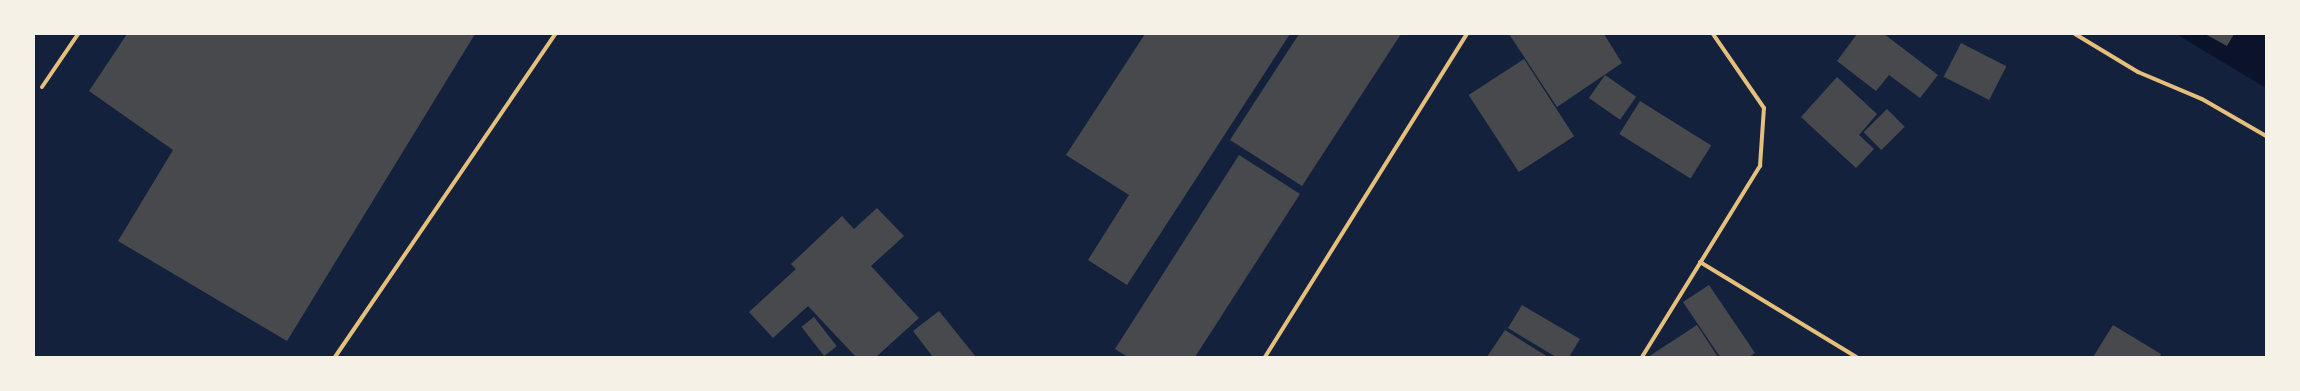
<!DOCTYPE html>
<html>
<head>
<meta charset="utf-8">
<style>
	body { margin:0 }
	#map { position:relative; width:2300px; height:391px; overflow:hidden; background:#14213d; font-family:Quicksand,sans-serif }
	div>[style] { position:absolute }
	.water>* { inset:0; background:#0b132b }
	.building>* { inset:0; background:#48494c; transform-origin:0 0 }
	.service>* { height:4px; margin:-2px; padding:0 2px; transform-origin:2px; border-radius:2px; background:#e5c07b }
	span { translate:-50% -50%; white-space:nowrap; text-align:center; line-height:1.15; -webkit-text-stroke:5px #f6f1e7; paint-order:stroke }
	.frame { position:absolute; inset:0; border:35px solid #f6f1e7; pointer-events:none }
</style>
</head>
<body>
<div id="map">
	<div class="water">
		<div style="clip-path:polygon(2176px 34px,2266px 34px,2266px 88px)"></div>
	</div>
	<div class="building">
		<div style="clip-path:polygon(127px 34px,475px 34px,287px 341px,118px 241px,173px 150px,89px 91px)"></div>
		<div style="clip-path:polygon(1145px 34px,1290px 34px,1127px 285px,1088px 260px,1129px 195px,1066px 155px)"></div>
		<div style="clip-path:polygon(1299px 34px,1401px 34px,1302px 186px,1230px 140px)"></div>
		<div style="clip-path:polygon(1509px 34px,1604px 34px,1622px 63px,1557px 107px)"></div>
		<div style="clip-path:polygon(1857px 34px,1884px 34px,1938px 75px,1920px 98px,1889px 75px,1876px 91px,1837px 61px)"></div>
		<div style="clip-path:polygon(2205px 34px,2234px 34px,2227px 46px)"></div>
		<div style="left:1961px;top:43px;width:51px;height:38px;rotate:27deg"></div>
		<div style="left:1524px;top:59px;width:92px;height:66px;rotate:57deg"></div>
		<div style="left:1605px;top:75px;width:38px;height:28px;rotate:35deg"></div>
		<div style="clip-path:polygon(1837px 77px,1877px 114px,1859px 135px,1874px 149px,1856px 168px,1801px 117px)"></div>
		<div style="left:1640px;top:101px;width:84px;height:39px;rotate:32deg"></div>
		<div style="left:1887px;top:109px;width:25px;height:33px;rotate:45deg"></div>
		<div style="clip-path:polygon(1239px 155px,1300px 194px,1195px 357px,1128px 357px,1115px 349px)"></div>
		<div style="clip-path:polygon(877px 208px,904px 236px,871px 266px,919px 318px,876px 357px,856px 357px,808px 306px,773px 338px,749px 312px,796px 269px,791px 264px,842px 216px,854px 229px)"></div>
		<div style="clip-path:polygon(1709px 285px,1755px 353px,1749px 357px,1720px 357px,1683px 302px)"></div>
		<div style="clip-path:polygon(1522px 305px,1580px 339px,1569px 357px,1556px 357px,1508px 328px)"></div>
		<div style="clip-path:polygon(939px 311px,976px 357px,933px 357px,913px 331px)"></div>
		<div style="left:814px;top:317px;width:37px;height:16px;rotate:52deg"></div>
		<div style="clip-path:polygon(1697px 325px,1718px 357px,1648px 357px)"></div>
		<div style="clip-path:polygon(2113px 325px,2161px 354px,2160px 357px,2093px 357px)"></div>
		<div style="clip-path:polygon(1505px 330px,1548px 357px,1487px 357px)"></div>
	</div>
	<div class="service">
		<div style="left:2075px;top:34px;width:74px;rotate:31.1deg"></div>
		<div style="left:2138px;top:72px;width:69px;rotate:22.9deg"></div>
		<div style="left:2202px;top:99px;width:74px;rotate:30deg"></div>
		<div style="left:42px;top:87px;width:64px;rotate:-55.8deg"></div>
		<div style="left:1700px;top:262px;width:183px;rotate:31.3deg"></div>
		<div style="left:335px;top:357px;width:391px;rotate:-55.7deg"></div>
		<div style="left:1265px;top:357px;width:381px;rotate:-58deg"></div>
		<div style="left:1642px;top:357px;width:225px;rotate:-58.3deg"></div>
		<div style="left:1760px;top:166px;width:58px;rotate:-86.1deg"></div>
		<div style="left:1764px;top:108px;width:90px;rotate:-124.6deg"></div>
	</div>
	<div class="frame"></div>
</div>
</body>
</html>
